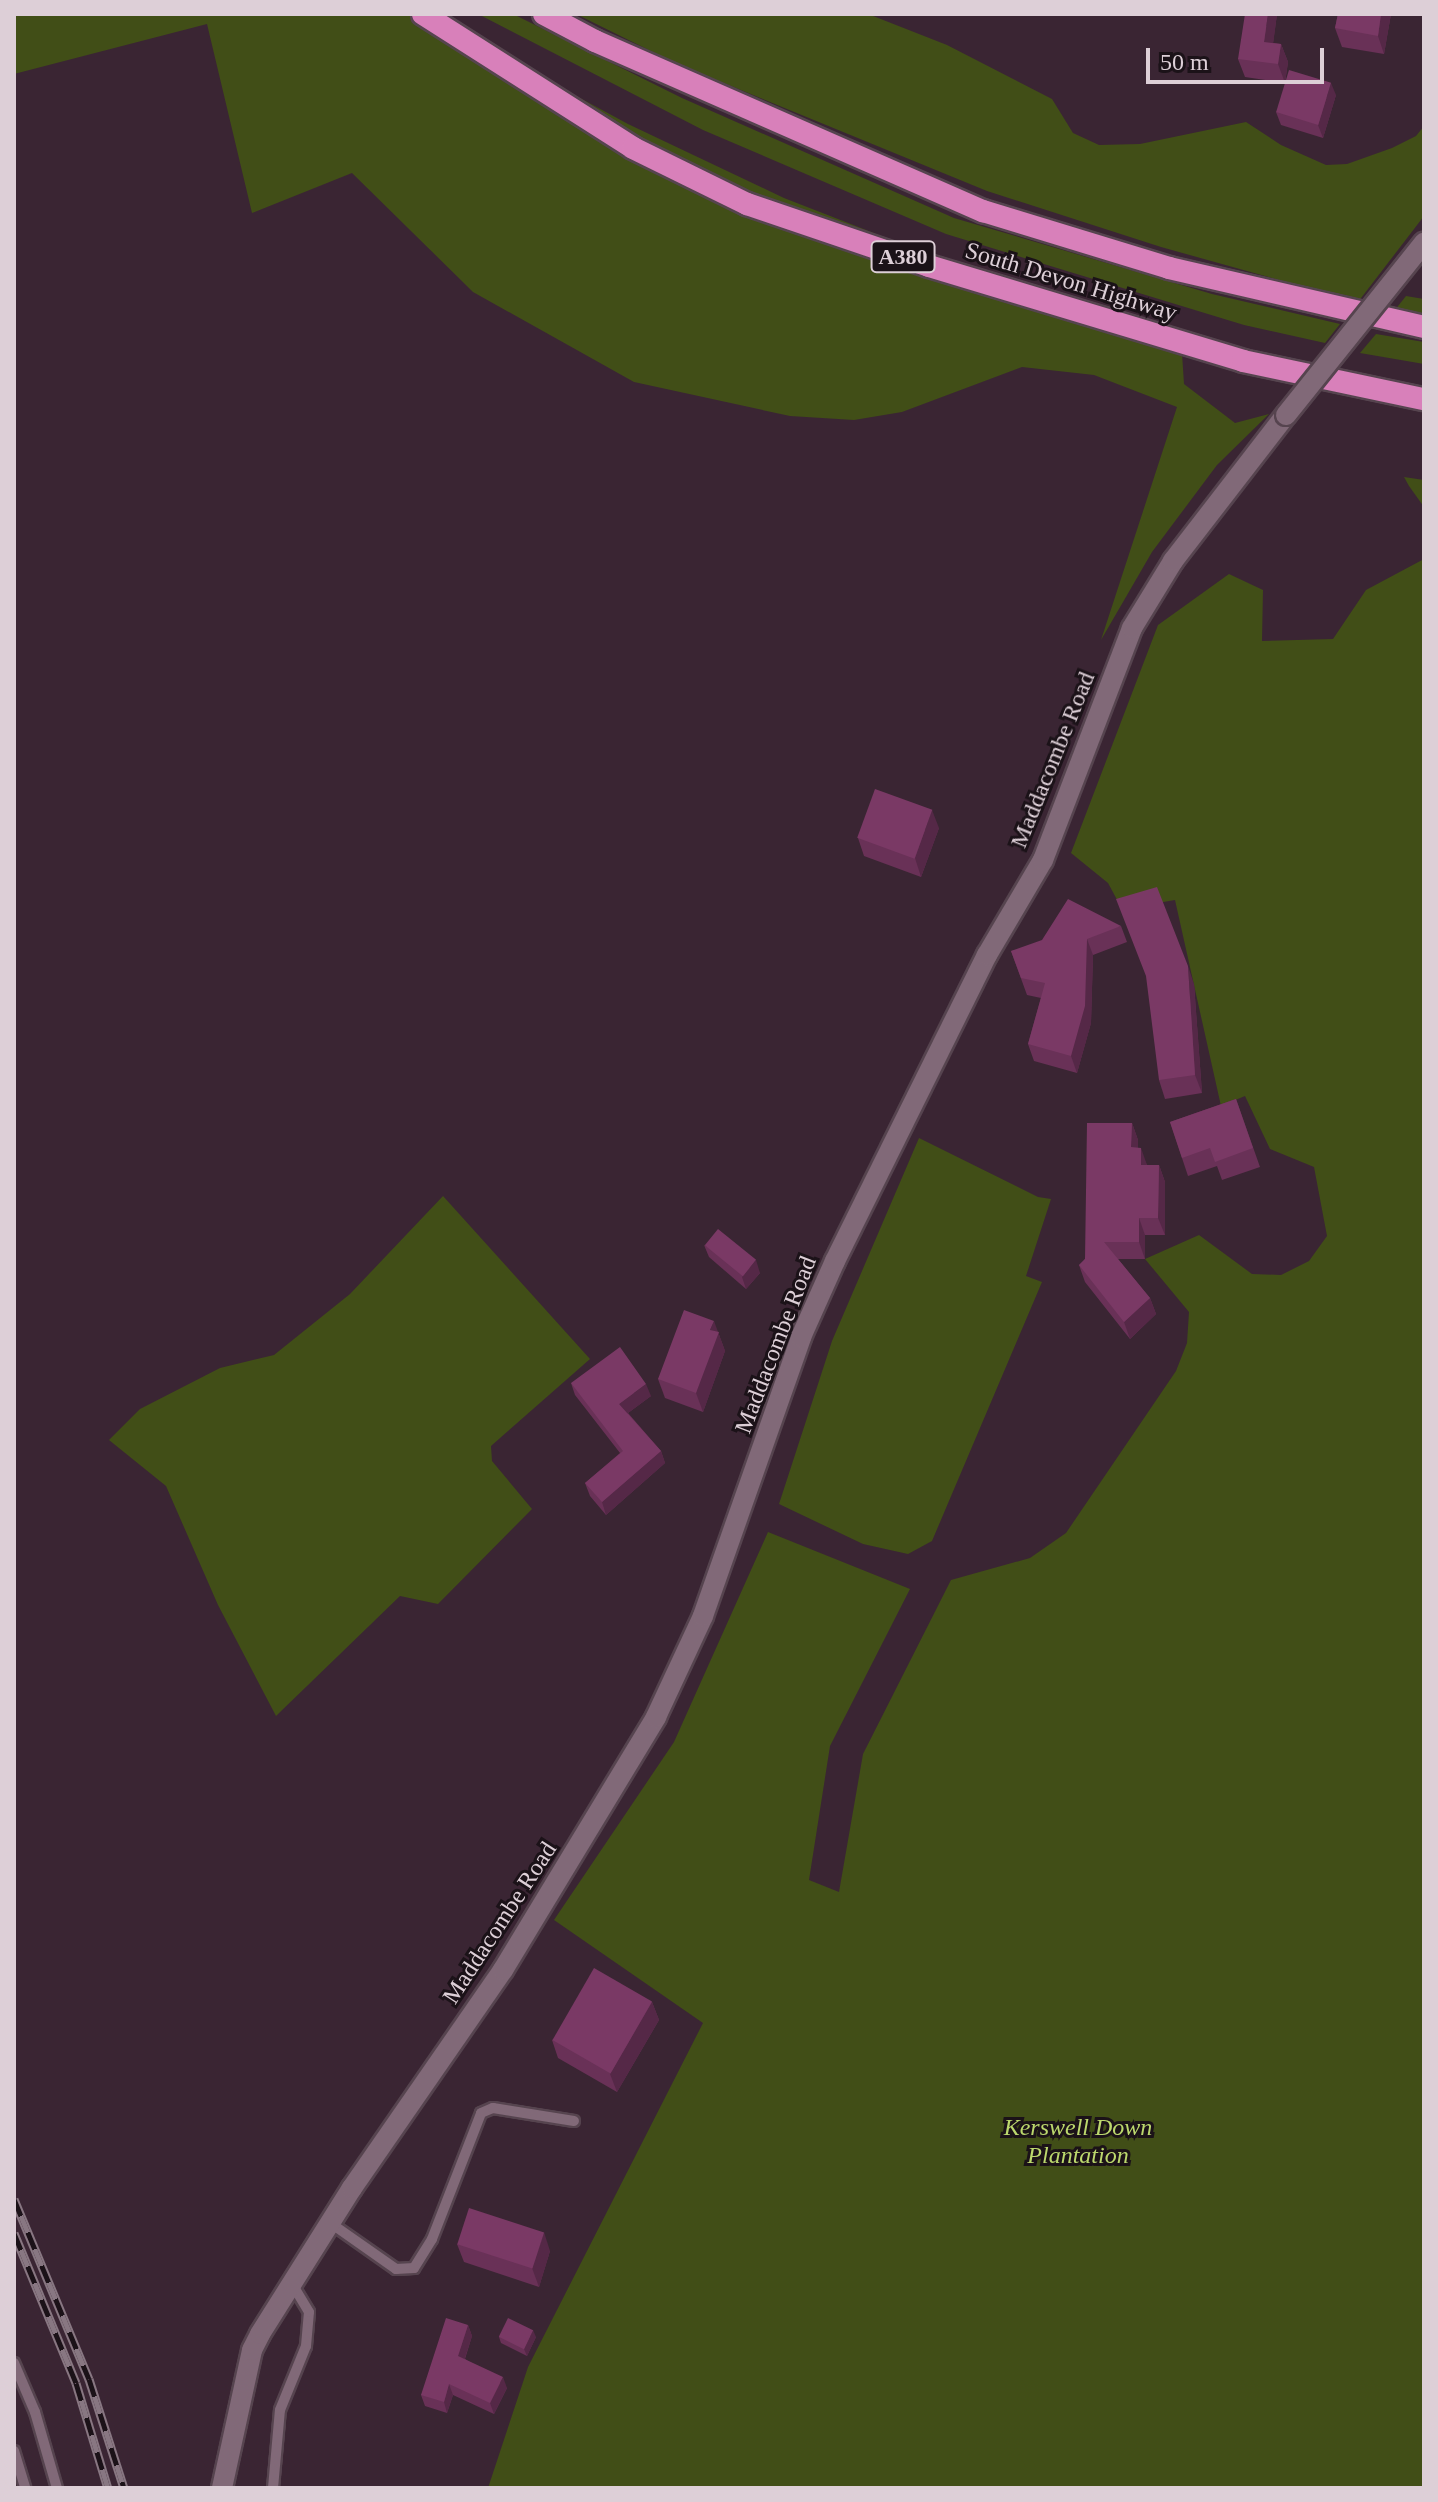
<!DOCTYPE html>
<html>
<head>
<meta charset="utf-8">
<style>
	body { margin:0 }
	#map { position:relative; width:1438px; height:2502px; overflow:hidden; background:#3a2533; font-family:Georgia,serif }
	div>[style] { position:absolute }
	.green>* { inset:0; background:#414e17 }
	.roads { filter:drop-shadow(2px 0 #56444f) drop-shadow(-2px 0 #56444f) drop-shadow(0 2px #56444f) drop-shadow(0 -2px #56444f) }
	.service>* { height:10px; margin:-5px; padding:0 5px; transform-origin:5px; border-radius:5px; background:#816978 }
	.minor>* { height:20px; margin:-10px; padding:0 10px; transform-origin:10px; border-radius:10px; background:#816978 }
	.trunk>* { height:22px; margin:-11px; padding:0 11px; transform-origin:11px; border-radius:11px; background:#d880ba }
	.rail>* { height:9px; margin-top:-4.5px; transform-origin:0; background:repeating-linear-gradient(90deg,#1b1218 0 18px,#887782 0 36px); box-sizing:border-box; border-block:2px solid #887782 }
	.bridges { filter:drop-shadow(2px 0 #56444f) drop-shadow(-2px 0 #56444f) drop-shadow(0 2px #56444f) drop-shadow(0 -2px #56444f) }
	.minor-bridge>* { height:20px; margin:-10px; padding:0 10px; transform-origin:10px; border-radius:10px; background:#816978 }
	.wall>* { inset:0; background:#693157 }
	.shaded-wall>* { inset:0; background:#552847 }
	.building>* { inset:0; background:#7a3965; transform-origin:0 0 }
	span { translate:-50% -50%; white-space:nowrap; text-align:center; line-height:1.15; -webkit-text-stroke:6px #1b1218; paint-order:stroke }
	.shield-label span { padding:2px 6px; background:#1b1218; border:2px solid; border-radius:6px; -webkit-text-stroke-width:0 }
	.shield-label { font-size:22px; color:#ddcfd7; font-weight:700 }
	.street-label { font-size:24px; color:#ddcfd7 }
	.park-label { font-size:24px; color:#bcd86d; font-style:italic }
	.frame { position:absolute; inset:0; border:16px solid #ddcfd7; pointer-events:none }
	.scale { position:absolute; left:1146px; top:48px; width:178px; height:36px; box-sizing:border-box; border:4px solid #ddcfd7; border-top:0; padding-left:10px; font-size:24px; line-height:28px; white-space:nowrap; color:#ddcfd7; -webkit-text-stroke:6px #1b1218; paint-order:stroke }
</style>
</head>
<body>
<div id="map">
	<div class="green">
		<div style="clip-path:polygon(14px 14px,425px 14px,628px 124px,784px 198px,1182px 353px,1184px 384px,1235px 423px,1269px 414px,1217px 465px,1152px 552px,1101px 640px,1177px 407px,1094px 375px,1022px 367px,902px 412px,854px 420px,790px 416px,634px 382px,473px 292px,352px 173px,252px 213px,207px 24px,14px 74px)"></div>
		<div style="clip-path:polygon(478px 14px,513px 14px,682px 98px,954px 218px,1212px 294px,1340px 324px,1325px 343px,1244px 325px,946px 234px,703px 130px)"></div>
		<div style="clip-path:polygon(576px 14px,868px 14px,947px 45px,1052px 99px,1073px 133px,1099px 145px,1140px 144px,1246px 122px,1281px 145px,1326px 165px,1347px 164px,1392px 148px,1416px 136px,1424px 126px,1424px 216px,1358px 302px,1161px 247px,987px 191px,675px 63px)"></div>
		<div style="clip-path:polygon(1406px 296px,1424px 299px,1424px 315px,1394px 311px)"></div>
		<div style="clip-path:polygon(1376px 334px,1424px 342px,1424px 364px,1360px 353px)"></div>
		<div style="clip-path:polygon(1404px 477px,1424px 480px,1424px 507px,1409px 486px)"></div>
		<div style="clip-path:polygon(1424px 559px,1424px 2488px,488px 2488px,528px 2367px,703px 2023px,554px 1920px,674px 1742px,768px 1532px,910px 1589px,830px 1746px,809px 1880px,839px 1892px,863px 1754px,951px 1580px,1030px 1558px,1066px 1533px,1176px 1371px,1187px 1343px,1189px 1312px,1145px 1259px,1199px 1235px,1252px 1274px,1281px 1275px,1309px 1261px,1327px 1236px,1314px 1167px,1270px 1149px,1245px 1096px,1221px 1106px,1175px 900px,1122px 909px,1108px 883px,1071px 853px,1158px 625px,1229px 574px,1263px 590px,1262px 641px,1333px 639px,1366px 590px)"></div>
		<div style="clip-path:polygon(919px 1138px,1038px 1197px,1051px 1199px,1026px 1276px,1042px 1282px,932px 1541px,908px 1554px,863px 1544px,779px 1504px,832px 1341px)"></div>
		<div style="clip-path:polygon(443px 1196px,590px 1359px,491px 1446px,492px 1461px,532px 1509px,438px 1604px,400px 1596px,276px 1716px,218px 1605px,166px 1486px,109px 1440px,140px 1409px,220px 1368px,274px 1355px,350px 1294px)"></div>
	</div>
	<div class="roads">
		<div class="service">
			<div style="left:329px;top:2222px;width:82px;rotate:35deg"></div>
			<div style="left:396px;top:2269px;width:18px;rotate:-3deg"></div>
			<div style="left:414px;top:2268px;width:34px;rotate:-58deg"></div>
			<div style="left:432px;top:2239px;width:135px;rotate:-68.7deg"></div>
			<div style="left:481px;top:2113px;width:13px;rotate:-23deg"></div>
			<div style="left:493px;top:2108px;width:82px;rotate:9.1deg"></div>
			<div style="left:14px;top:2363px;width:53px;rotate:66.8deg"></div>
			<div style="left:35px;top:2412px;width:79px;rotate:73.9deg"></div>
			<div style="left:14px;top:2451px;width:39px;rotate:73deg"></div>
			<div style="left:273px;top:2488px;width:78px;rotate:-84.9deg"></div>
			<div style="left:280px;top:2410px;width:69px;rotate:-67.9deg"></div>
			<div style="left:306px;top:2346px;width:34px;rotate:-85deg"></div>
			<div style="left:309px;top:2312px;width:33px;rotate:-121deg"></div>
		</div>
		<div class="minor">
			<div style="left:222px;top:2488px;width:141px;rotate:-77.7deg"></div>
			<div style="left:252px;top:2350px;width:18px;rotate:-63deg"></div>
			<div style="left:260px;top:2334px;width:173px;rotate:-57.8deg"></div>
			<div style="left:352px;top:2188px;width:265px;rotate:-55.3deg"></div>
			<div style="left:503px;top:1970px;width:296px;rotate:-58.8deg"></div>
			<div style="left:656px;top:1717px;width:111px;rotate:-65deg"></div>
			<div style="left:703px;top:1616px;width:296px;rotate:-70.6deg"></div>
			<div style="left:801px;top:1337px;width:83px;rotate:-65.9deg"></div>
			<div style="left:835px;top:1261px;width:342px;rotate:-63.6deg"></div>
			<div style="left:987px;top:955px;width:110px;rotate:-59.5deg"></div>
			<div style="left:1043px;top:860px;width:248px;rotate:-69deg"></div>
			<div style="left:1132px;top:628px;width:79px;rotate:-58.5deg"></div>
			<div style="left:1173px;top:561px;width:185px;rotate:-52.3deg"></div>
		</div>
		<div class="trunk">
			<div style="left:423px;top:14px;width:249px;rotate:32.5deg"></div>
			<div style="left:633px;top:148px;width:127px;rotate:26.2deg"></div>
			<div style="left:747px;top:204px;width:192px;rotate:18.8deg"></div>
			<div style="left:929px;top:266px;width:328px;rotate:16.8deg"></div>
			<div style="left:1243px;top:361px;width:185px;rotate:11.9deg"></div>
			<div style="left:544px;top:14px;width:58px;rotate:27.9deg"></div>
			<div style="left:595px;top:41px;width:424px;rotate:23.7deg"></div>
			<div style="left:983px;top:211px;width:195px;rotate:17deg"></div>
			<div style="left:1169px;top:268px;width:262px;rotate:13deg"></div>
		</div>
	</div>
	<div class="rail">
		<div style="left:14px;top:2199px;width:195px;rotate:67.4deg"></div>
		<div style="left:89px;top:2379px;width:114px;rotate:72.2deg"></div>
		<div style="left:14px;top:2233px;width:162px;rotate:67.5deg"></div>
		<div style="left:76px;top:2383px;width:110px;rotate:73.1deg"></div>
	</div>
	<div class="bridges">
		<div class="minor-bridge">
			<div style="left:1286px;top:415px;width:221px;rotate:-51.3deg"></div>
		</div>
	</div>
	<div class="wall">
		<div style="clip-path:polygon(1277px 14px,1273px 43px,1281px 44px,1288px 62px,1285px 83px,1245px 77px,1238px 59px)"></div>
		<div style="clip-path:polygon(1338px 14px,1391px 14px,1384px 54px,1342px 47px,1335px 28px)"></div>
		<div style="clip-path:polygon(1336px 95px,1323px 138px,1281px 125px,1276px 112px)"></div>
		<div style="clip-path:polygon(939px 828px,921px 877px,864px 856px,858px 838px)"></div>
		<div style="clip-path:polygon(1121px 926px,1127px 942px,1093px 955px,1091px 1023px,1077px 1073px,1034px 1061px,1028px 1044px,1041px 998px,1027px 995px,1011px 951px)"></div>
		<div style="clip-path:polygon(1194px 984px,1202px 1093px,1165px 1099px,1159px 1080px)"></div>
		<div style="clip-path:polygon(1236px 1099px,1260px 1167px,1222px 1180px,1217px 1166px,1188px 1176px,1170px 1122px)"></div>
		<div style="clip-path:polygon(1132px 1123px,1138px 1140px,1138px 1148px,1147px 1165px,1159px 1165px,1165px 1182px,1165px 1235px,1145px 1235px,1145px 1259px,1118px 1259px,1150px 1298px,1156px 1314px,1130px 1339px,1085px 1282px,1079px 1265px,1085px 1259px)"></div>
		<div style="clip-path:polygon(704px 1245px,760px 1273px,746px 1289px,709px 1257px)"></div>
		<div style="clip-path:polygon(718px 1332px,725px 1351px,703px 1412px,665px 1398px,658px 1379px)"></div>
		<div style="clip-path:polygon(571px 1383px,651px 1396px,628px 1413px,661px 1451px,665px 1463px,606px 1515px,590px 1496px,585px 1483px,620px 1453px,575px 1395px)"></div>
		<div style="clip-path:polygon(652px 2002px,659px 2020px,617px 2092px,558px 2058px,552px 2040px)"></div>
		<div style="clip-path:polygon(457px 2244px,550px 2251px,539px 2287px,464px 2262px)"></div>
		<div style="clip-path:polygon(468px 2325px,472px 2336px,465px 2359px,507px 2388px,494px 2414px,453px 2395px,447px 2413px,425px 2406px,421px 2395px)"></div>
		<div style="clip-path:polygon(499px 2337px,536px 2337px,527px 2356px,501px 2343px)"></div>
	</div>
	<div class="shaded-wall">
		<div style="clip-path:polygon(1268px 14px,1277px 14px,1271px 60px,1264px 42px)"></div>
		<div style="clip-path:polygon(1381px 14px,1391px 14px,1384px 54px,1378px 36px)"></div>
		<div style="clip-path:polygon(1281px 44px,1288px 62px,1285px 83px,1278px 64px)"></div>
		<div style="clip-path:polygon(1331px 83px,1336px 95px,1323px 138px,1318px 125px)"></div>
		<div style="clip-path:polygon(932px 810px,939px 828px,921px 877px,915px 858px)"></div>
		<div style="clip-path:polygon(1087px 939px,1093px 955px,1091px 1023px,1077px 1073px,1071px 1056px)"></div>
		<div style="clip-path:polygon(1188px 966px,1194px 984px,1202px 1093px,1195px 1075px)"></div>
		<div style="clip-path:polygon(1132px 1123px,1138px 1140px,1138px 1164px,1131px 1147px)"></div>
		<div style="clip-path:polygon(1141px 1148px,1147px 1165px,1141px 1165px)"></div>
		<div style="clip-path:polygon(1159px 1165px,1165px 1182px,1165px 1235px,1158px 1218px)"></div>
		<div style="clip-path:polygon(1139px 1218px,1145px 1235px,1145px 1259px,1139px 1242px)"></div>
		<div style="clip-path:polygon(756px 1260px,760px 1273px,746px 1289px,742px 1277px)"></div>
		<div style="clip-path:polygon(1150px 1298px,1156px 1314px,1130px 1339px,1124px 1322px)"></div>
		<div style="clip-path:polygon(714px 1321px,725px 1351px,703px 1412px,696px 1393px,710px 1330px)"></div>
		<div style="clip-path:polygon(646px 1384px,651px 1396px,624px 1416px,619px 1404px)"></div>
		<div style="clip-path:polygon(661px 1451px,665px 1463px,606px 1515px,602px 1502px)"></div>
		<div style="clip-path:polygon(652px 2002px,659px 2020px,617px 2092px,610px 2074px)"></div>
		<div style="clip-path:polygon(544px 2232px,550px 2251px,539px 2287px,532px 2268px)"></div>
		<div style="clip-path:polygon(468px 2325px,472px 2336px,462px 2367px,458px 2356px)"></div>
		<div style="clip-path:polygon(533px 2330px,536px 2337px,527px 2356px,524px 2349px)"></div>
		<div style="clip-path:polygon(503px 2377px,507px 2388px,494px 2414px,490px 2403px)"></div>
		<div style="clip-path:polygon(449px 2384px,453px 2395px,447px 2413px,444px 2402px)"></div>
	</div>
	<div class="building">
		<div style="clip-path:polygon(1245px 14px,1268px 14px,1264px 42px,1281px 44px,1278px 64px,1238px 59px)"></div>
		<div style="clip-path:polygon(1338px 14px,1381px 14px,1378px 36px,1335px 28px)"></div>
		<div style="left:1289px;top:70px;width:44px;height:44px;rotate:17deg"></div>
		<div style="left:875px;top:789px;width:61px;height:52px;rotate:20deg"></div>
		<div style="clip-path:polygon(1157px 887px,1188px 966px,1195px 1075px,1159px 1080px,1146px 976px,1116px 899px)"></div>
		<div style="clip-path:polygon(1068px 899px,1121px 926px,1087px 939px,1085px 1006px,1071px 1056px,1028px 1044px,1045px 983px,1021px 978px,1011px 951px,1042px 940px)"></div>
		<div style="clip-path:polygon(1236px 1099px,1253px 1148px,1215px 1162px,1210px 1148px,1182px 1158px,1170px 1122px)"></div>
		<div style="clip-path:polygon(1087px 1123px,1132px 1123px,1131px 1147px,1141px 1148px,1141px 1165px,1159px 1165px,1158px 1218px,1139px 1218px,1139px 1242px,1104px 1242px,1150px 1298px,1124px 1322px,1079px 1265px,1085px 1259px)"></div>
		<div style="left:718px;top:1229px;width:49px;height:21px;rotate:39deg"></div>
		<div style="clip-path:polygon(684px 1310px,714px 1321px,710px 1330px,719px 1332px,696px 1393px,658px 1379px)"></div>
		<div style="clip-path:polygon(620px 1347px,646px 1384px,619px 1404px,661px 1451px,602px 1502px,585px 1483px,623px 1451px,571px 1383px)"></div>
		<div style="left:594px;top:1968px;width:67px;height:83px;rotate:30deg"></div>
		<div style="left:469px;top:2208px;width:79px;height:38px;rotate:18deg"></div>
		<div style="clip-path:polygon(446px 2318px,468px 2325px,458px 2356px,503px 2377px,490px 2403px,449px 2384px,444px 2402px,421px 2395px)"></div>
		<div style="left:508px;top:2318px;width:28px;height:21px;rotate:26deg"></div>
	</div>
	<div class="shield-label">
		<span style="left:903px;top:257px">A380</span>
	</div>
	<div class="street-label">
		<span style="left:1071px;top:282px;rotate:17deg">South Devon Highway</span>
		<span style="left:1053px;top:760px;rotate:-68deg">Maddacombe Road</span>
		<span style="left:776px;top:1345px;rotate:-69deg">Maddacombe Road</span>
		<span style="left:500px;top:1923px;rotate:-57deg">Maddacombe Road</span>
	</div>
	<div class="park-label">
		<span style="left:1078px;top:2142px">Kerswell Down<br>Plantation</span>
	</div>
	<div class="frame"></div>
	<div class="scale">50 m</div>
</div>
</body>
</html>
